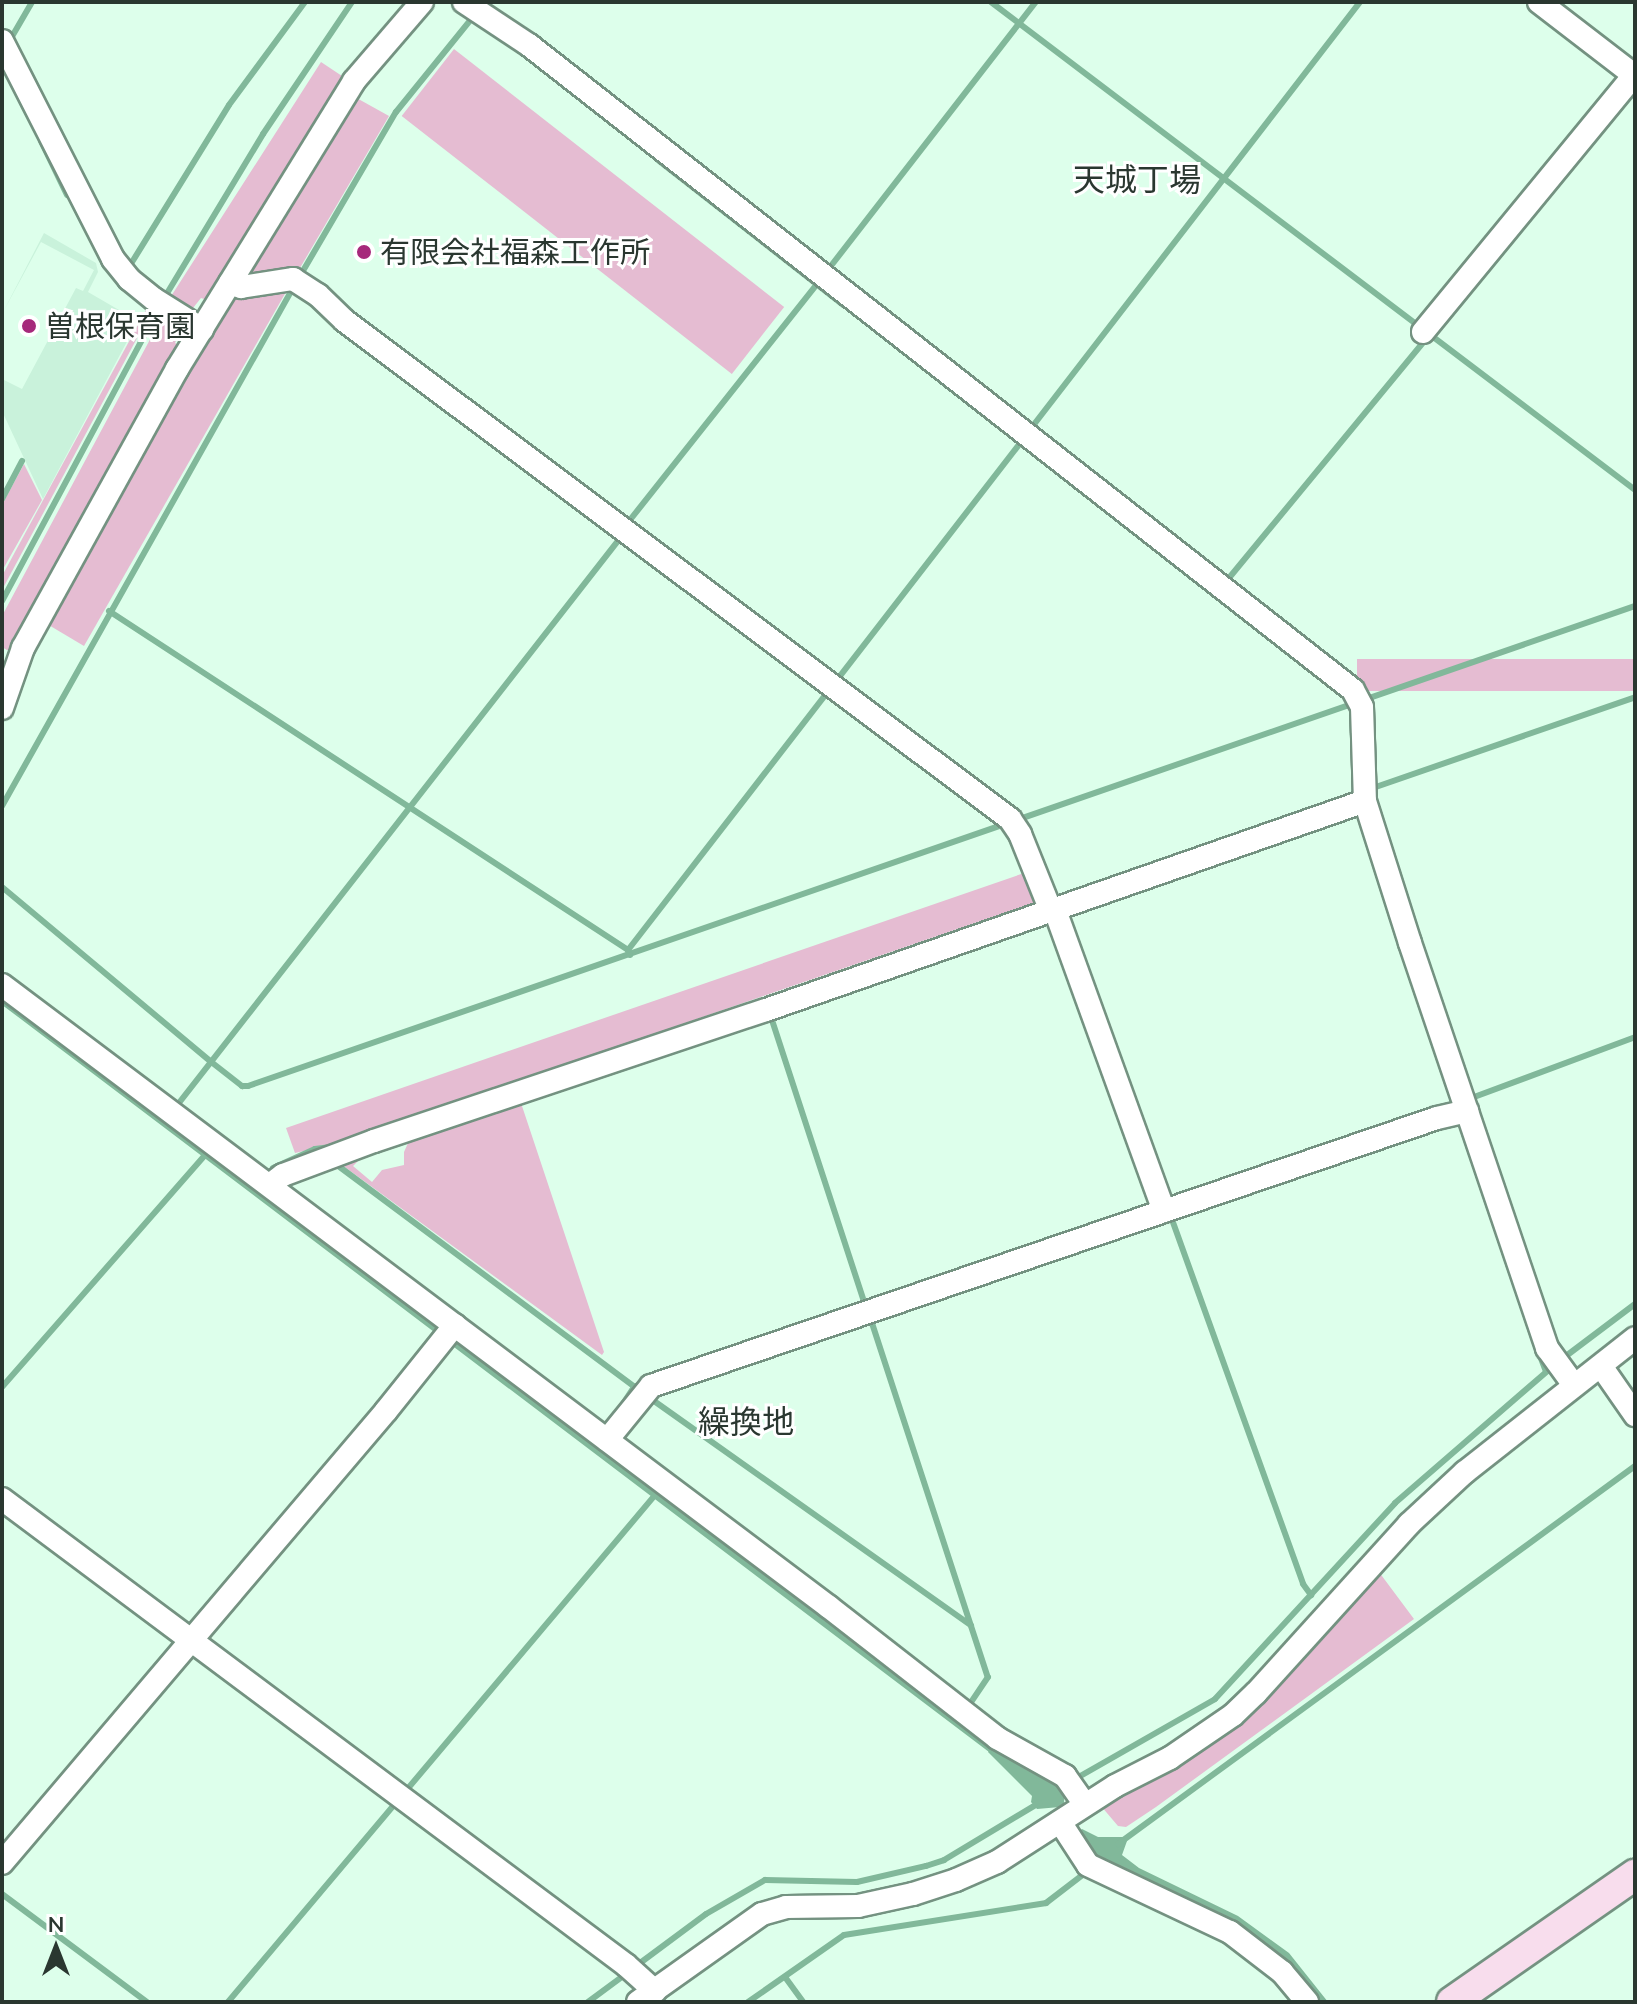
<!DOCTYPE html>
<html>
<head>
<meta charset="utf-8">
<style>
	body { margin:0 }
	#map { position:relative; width:1637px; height:2004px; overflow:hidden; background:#ddffeb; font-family:Mulish,"Noto Sans JP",sans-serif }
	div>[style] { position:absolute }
	.built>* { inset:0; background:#c9f2db }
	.green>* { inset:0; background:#e5bcd2; transform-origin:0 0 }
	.water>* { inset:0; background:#81b89a }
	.stream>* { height:6px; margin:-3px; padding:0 3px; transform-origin:3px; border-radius:3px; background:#81b89a }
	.roads { filter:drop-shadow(2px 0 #749281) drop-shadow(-2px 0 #749281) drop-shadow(0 2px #749281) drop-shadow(0 -2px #749281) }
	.street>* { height:22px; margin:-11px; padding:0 11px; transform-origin:11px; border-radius:11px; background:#fff }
	.secondary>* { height:30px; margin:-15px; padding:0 15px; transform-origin:15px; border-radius:15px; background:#f8dded }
	.dots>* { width:22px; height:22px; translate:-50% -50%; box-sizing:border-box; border:4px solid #fff; border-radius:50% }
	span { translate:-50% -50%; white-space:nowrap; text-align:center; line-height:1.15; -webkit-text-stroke:6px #fff; paint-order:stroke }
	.poi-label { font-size:30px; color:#2a3730 }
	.left { translate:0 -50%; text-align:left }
	.neighbourhood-label { font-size:32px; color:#2a3730 }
	.frame { position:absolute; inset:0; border:4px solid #2a3730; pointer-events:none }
	.north { position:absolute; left:16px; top:1908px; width:80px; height:80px; -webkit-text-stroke:6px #fff; paint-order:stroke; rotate:0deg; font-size:22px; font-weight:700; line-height:32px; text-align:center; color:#2a3730 }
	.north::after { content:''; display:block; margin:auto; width:28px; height:36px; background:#2a3730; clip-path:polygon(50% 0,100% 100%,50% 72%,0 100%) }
</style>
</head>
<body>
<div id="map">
	<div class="built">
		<div style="clip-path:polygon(44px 233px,96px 263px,98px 272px,88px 292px,138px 321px,43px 499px,2px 411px,2px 379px,22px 389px,76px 288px,83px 291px,94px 270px,41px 242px,2px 314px)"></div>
	</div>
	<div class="green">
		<div style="left:454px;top:49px;width:419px;height:85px;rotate:38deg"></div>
		<div style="clip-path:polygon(321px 62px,348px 80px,210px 301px,201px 298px,193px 308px,168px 301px)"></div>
		<div style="clip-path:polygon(353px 96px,389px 116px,297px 273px,245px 279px)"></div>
		<div style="clip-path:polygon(290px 285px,84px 646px,47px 624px,226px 300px,242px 292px)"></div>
		<div style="clip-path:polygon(146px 310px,150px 314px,2px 590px,2px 576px)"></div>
		<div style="clip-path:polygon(162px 317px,181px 330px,175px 343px,180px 346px,13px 650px,7px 650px,2px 647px,2px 616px)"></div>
		<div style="clip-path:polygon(24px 464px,42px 500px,2px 571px,2px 505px)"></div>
		<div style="left:1635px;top:659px;width:32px;height:278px;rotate:90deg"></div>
		<div style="clip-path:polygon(1030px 871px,1041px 900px,338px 1143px,295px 1153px,286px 1128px)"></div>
		<div style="clip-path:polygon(519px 1097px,604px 1352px,602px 1355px,338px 1162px,363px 1156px,353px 1166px,372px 1182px,382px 1170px,404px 1165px,404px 1152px,413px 1132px)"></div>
		<div style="clip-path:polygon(1379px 1572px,1414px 1619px,1156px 1807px,1126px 1827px,1118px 1826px,1101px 1806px,1176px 1762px)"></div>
	</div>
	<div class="water">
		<div style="clip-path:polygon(992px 1746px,1058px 1780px,1065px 1789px,1064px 1803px,1060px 1807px,1037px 1809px,1031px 1802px,1032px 1796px,988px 1752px)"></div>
		<div style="clip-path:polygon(1082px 1829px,1098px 1837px,1124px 1837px,1127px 1841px,1122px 1855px,1139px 1868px,1238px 1916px,1289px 1953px,1328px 2002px,1314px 2002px,1280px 1960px,1096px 1861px,1077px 1833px)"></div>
	</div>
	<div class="stream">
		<div style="left:991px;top:2px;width:808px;rotate:37.15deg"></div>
		<div style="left:10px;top:40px;width:44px;rotate:-59.9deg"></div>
		<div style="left:41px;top:141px;width:60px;rotate:64.3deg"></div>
		<div style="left:659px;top:161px;width:234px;rotate:38deg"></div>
		<div style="left:129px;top:267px;width:190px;rotate:-58.3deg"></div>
		<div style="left:229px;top:105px;width:128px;rotate:-53.6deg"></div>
		<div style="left:827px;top:271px;width:341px;rotate:-52.2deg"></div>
		<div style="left:300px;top:276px;width:190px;rotate:-59.7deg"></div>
		<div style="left:396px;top:112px;width:141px;rotate:-51deg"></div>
		<div style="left:1032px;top:427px;width:537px;rotate:-52.34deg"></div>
		<div style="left:2px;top:499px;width:43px;rotate:-62.2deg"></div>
		<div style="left:626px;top:525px;width:309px;rotate:-51.6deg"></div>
		<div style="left:1229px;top:578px;width:311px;rotate:-50.5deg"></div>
		<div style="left:2px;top:601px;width:347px;rotate:-61.8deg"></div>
		<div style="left:166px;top:295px;width:188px;rotate:-58.9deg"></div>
		<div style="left:263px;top:134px;width:159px;rotate:-56deg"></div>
		<div style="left:109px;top:611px;width:620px;rotate:33.15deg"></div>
		<div style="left:1370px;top:789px;width:281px;rotate:-19.1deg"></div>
		<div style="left:2px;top:806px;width:596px;rotate:-60.68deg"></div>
		<div style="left:2px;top:887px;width:271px;rotate:39.9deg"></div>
		<div style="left:210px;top:1061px;width:41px;rotate:38deg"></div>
		<div style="left:242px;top:1086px;width:6px"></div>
		<div style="left:248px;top:1086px;width:1468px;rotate:-19.09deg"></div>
		<div style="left:630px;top:955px;width:5px;rotate:-112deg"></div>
		<div style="left:628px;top:950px;width:642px;rotate:-52.27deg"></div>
		<div style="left:2px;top:1001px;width:1244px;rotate:37.13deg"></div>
		<div style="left:770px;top:1014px;width:308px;rotate:71.9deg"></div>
		<div style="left:1466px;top:1100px;width:180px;rotate:-20.4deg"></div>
		<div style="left:175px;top:1108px;width:725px;rotate:-52.01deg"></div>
		<div style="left:333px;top:1162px;width:377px;rotate:36.7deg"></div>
		<div style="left:273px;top:1168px;width:46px;rotate:-24.3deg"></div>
		<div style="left:315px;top:1149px;width:16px;rotate:-7deg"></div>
		<div style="left:1170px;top:1214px;width:393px;rotate:70.2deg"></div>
		<div style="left:1303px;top:1584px;width:14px;rotate:54deg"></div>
		<div style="left:870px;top:1317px;width:379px;rotate:71.9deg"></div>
		<div style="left:988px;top:1677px;width:36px;rotate:124deg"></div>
		<div style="left:1537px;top:1348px;width:25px;rotate:69deg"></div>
		<div style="left:1562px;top:1359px;width:91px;rotate:-37deg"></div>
		<div style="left:2px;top:1387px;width:308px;rotate:-48.8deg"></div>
		<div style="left:647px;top:1396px;width:397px;rotate:35.3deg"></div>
		<div style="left:621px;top:1407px;width:24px;rotate:-57deg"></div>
		<div style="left:634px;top:1387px;width:13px;rotate:-23deg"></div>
		<div style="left:1075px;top:1779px;width:161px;rotate:-29.7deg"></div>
		<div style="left:1215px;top:1699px;width:266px;rotate:-47.4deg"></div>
		<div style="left:1395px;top:1503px;width:209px;rotate:-40.9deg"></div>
		<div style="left:1118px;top:1844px;width:640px;rotate:-36.17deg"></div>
		<div style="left:2px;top:1894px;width:181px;rotate:36.7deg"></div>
		<div style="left:636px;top:1966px;width:87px;rotate:-36.6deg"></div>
		<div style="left:706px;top:1914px;width:68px;rotate:-30deg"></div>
		<div style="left:765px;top:1880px;width:92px;rotate:1.2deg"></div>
		<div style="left:857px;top:1882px;width:71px;rotate:-13.1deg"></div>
		<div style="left:926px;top:1866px;width:19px;rotate:-18deg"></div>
		<div style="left:944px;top:1860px;width:111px;rotate:-31deg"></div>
		<div style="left:785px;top:1977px;width:31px;rotate:54deg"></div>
		<div style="left:228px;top:2002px;width:664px;rotate:-49.89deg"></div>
		<div style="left:588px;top:2002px;width:49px;rotate:-36.6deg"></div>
		<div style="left:748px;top:2002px;width:117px;rotate:-34.9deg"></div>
		<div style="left:844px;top:1935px;width:205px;rotate:-9deg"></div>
		<div style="left:1046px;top:1903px;width:54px;rotate:-37.5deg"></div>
	</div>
	<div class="roads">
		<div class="street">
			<div style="left:464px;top:2px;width:78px;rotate:33.5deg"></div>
			<div style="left:529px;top:45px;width:1046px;rotate:38.05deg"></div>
			<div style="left:1353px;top:690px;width:19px;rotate:62deg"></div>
			<div style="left:1362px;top:707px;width:94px;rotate:88.2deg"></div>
			<div style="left:1365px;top:801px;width:149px;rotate:72.4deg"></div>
			<div style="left:1410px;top:943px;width:428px;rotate:71.3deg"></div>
			<div style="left:1547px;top:1348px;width:46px;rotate:53.9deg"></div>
			<div style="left:1539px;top:2px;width:121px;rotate:37.6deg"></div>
			<div style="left:2px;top:41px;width:245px;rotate:63deg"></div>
			<div style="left:113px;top:259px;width:26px;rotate:51deg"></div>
			<div style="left:129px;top:279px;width:32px;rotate:39deg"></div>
			<div style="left:154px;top:299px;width:57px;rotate:32deg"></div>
			<div style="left:230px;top:283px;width:12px;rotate:20deg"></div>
			<div style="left:241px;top:287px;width:53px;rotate:-8.7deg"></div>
			<div style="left:293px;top:279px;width:30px;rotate:33deg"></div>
			<div style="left:318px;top:295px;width:37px;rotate:44deg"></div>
			<div style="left:345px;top:321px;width:831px;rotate:36.83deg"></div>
			<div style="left:1010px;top:819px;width:18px;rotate:56deg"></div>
			<div style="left:1020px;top:834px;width:83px;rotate:68.1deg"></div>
			<div style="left:1423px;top:332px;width:334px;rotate:-50.6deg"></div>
			<div style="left:2px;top:708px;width:64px;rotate:-70.7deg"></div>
			<div style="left:23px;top:648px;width:319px;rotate:-61.1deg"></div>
			<div style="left:177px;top:369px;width:338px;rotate:-58.4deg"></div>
			<div style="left:354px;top:81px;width:104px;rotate:-49.3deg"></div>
			<div style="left:1055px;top:910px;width:320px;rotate:70.1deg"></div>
			<div style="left:2px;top:985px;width:1035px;rotate:36.95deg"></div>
			<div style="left:829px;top:1607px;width:213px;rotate:37.9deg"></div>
			<div style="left:997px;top:1738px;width:78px;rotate:29.2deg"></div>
			<div style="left:1065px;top:1776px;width:35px;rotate:55deg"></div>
			<div style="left:270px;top:1185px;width:16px;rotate:-38deg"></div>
			<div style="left:283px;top:1175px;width:97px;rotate:-20.5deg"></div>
			<div style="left:374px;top:1141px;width:413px;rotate:-18.5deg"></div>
			<div style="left:766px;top:1010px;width:634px;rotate:-19.23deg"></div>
			<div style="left:1601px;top:1366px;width:60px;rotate:55.2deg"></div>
			<div style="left:607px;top:1440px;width:70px;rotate:-50.8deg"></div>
			<div style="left:651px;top:1386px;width:830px;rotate:-18.83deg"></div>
			<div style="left:1437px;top:1118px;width:31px;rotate:-13deg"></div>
			<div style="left:2px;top:1499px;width:779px;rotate:36.75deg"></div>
			<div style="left:626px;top:1965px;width:39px;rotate:42deg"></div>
			<div style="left:1060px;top:1822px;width:51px;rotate:56.9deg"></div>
			<div style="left:1088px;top:1865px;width:157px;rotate:25.3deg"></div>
			<div style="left:1230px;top:1932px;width:66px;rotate:37.6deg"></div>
			<div style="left:1282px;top:1972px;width:39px;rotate:50deg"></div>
			<div style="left:2px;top:1863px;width:593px;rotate:-49.65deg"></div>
			<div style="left:386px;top:1411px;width:110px;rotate:-51.3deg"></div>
			<div style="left:638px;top:2002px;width:152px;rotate:-35.4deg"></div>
			<div style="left:762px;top:1914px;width:25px;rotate:-16deg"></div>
			<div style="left:786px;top:1907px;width:72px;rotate:-0.8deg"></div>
			<div style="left:858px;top:1906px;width:56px;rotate:-12.3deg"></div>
			<div style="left:913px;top:1894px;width:45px;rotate:-18deg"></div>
			<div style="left:956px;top:1880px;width:45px;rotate:-23.7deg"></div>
			<div style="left:997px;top:1862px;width:140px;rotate:-32.8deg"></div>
			<div style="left:1115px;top:1786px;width:62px;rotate:-27deg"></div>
			<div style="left:1170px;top:1758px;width:76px;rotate:-34.3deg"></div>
			<div style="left:1233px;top:1715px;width:32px;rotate:-44deg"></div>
			<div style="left:1256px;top:1693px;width:228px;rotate:-47.8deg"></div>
			<div style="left:1409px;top:1524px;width:76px;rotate:-42.9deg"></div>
			<div style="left:1465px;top:1472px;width:216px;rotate:-38.2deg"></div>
		</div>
		<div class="secondary">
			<div style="left:1452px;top:2002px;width:223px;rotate:-34.8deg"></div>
		</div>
	</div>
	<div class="dots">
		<div style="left:364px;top:252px;background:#a6297b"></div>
		<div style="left:29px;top:326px;background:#a6297b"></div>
	</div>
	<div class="poi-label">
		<span class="left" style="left:380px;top:252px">有限会社福森工作所</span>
		<span class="left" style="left:45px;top:326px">曽根保育園</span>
	</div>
	<div class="neighbourhood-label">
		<span style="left:1137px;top:179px">天城丁場</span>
		<span style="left:746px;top:1421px">繰換地</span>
	</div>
	<div class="frame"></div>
	<div class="north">N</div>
</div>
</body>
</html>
